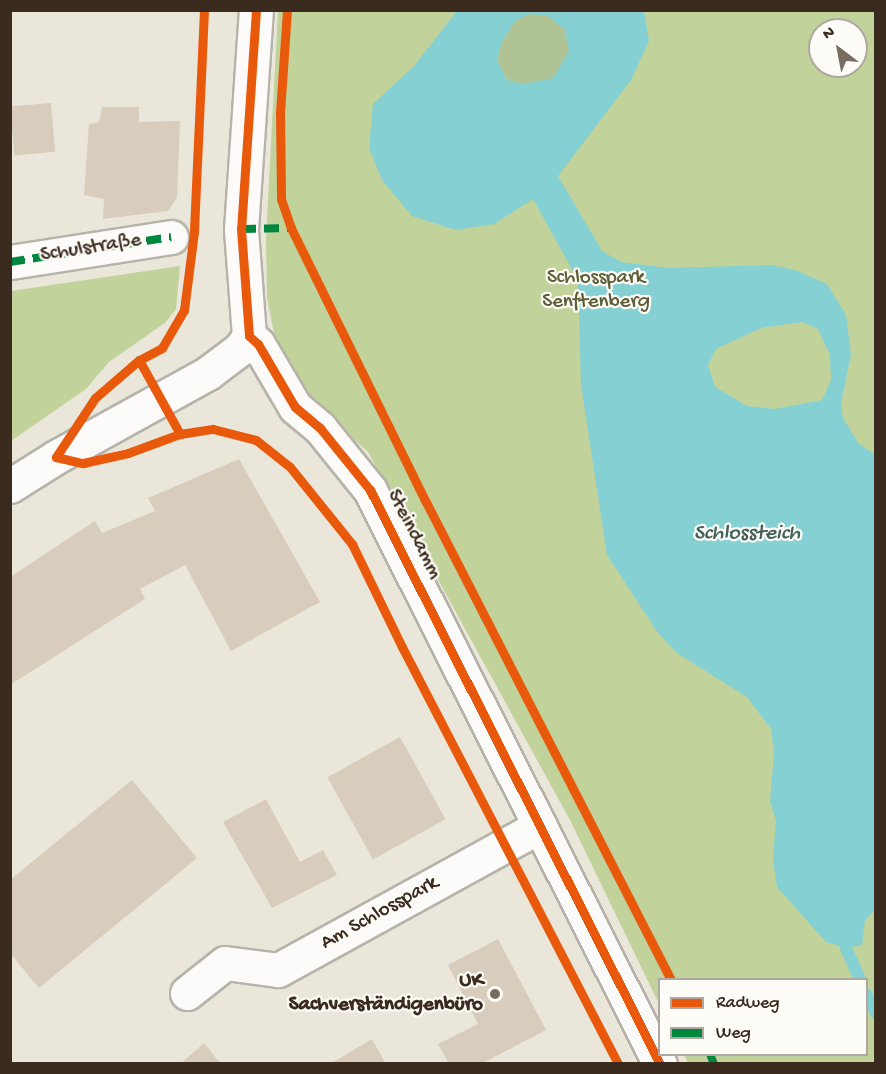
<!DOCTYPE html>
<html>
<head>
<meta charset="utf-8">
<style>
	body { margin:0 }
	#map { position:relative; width:886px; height:1074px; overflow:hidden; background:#eae7da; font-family:"Gochi Hand",sans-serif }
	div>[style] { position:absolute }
	.green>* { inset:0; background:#c1d29b }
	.forest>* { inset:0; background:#b0c395 }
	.water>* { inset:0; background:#84d0d2 }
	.stream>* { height:12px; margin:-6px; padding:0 6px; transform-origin:6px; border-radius:6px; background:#84d0d2 }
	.building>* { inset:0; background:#d8ccbd; transform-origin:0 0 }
	.roads { filter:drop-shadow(2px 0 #b6b3aa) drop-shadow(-2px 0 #b6b3aa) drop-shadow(0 2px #b6b3aa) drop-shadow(0 -2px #b6b3aa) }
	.minor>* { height:33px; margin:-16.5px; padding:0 16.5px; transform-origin:16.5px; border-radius:16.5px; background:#fcfbf9 }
	.tertiary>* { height:33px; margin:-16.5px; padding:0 16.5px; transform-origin:16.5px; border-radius:16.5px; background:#fcfbf9 }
	.quiet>* { height:8px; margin-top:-4px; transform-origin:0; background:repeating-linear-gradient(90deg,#00873e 0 15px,transparent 0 23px) }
	.cycleway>* { height:9px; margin:-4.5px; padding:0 4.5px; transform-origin:4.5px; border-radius:4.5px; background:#e8590c }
	.dots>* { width:16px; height:16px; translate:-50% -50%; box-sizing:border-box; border:3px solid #fdfcf7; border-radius:50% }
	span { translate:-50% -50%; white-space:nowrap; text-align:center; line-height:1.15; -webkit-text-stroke:4.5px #fdfcf7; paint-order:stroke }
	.street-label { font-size:21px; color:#3b2a1e }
	.park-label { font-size:21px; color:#5e5e38 }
	.poi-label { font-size:21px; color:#3b2a1e; font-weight:700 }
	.right { translate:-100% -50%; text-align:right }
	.water-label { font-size:22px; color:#46615c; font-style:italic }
	.frame { position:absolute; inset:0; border:12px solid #3b2a1e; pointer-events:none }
	.legend { position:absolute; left:658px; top:978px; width:210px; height:78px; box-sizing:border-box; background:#fdfcf7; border:2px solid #afa8a0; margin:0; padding:8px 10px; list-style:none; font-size:18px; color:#3b2a1e }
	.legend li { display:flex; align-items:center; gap:12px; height:30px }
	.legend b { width:30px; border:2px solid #afa8a0 }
	.north { position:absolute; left:808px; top:18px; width:60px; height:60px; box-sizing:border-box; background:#fdfcf7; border:2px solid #afa8a0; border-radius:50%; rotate:328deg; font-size:16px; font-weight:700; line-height:24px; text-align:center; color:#3b2a1e }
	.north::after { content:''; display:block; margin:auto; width:21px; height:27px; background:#786c60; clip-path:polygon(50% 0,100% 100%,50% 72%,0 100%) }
</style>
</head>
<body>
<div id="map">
	<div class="green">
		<div style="clip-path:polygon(evenodd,278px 11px,875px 11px,875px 1063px,688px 1063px,684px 1055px,866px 1054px,866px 980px,660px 980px,659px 1004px,571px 822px,368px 452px,316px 405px,278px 353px,267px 298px,266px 238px,278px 11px,820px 30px,856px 30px,856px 66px,820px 66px,820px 30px)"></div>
		<div style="clip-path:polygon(180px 266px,176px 309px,166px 322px,109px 362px,86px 389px,11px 441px,11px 291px)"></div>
	</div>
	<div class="forest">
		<div style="clip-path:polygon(530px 14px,548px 16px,565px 30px,569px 51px,553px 78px,522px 84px,508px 80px,497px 61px,502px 42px,515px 21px)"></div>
	</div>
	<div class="water">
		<div style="clip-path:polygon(evenodd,457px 11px,644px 11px,649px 41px,631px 80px,558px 176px,602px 251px,621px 262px,668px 268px,771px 265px,795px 270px,827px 284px,846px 315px,851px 354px,841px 404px,843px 418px,859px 444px,876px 455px,876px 909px,865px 920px,862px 945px,846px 948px,826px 942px,777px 887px,773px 859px,776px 821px,770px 801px,774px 753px,771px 729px,747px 697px,677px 653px,658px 633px,607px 555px,581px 385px,578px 280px,533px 199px,494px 224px,456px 230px,412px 216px,382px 180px,369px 148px,373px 104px,414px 66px,457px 11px,530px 14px,548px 16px,565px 30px,569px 51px,553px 78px,522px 84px,507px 80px,497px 60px,502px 42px,515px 21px,530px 14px,457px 11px,803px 322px,818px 329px,830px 355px,831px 380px,822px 400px,775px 409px,747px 406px,715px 387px,708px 365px,716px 349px,761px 328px,803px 322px)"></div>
	</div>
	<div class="stream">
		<div style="left:846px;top:948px;width:35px;rotate:66deg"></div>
		<div style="left:866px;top:994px;width:22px;rotate:63deg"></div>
	</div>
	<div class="building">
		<div style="left:51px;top:103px;width:49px;height:41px;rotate:85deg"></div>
		<div style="clip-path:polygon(102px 107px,139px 107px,139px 122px,180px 121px,177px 198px,168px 211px,103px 219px,104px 199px,84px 195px,89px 124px,99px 122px)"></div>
		<div style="clip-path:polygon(239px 459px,320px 602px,231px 651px,185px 565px,140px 589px,145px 599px,10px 685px,10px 577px,95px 521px,102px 533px,155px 511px,148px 498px)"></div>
		<div style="left:400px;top:737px;width:94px;height:83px;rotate:61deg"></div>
		<div style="clip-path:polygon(132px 780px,197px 858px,39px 988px,10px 953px,10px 880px)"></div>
		<div style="clip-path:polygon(266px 799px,300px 862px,323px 850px,337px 875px,272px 908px,223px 822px)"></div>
		<div style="clip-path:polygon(498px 939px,546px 1030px,481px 1064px,449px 1064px,438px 1044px,478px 1024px,448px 965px)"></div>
		<div style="clip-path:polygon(372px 1039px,386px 1064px,330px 1064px)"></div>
		<div style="clip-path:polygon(204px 1043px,221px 1064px,180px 1064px)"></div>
	</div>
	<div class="roads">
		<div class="minor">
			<div style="left:10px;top:262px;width:163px;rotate:-8.8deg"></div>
			<div style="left:187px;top:993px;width:48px;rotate:-38.3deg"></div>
			<div style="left:225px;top:963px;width:53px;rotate:7.5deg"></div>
			<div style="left:278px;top:970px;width:299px;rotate:-28.8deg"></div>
		</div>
		<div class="tertiary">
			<div style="left:249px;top:336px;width:12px;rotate:42deg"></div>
			<div style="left:258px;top:344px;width:73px;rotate:59.6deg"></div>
			<div style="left:295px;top:407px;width:33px;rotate:40deg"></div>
			<div style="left:320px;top:428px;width:80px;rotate:51.1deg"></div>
			<div style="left:370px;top:490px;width:643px;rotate:63.2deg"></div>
			<div style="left:249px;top:336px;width:107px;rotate:-94.3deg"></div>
			<div style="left:241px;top:229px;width:220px;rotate:-86.1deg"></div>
			<div style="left:10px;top:486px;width:54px;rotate:-32.2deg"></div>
			<div style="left:56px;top:457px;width:174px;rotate:-28.9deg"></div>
			<div style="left:208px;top:373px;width:40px;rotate:-37deg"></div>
			<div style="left:240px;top:349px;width:16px;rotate:-55deg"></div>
		</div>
	</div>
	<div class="quiet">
		<div style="left:241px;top:229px;width:50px;rotate:-1.1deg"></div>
		<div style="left:10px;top:262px;width:163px;rotate:-8.8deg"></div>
		<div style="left:710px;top:1054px;width:11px;rotate:68deg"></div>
	</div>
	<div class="cycleway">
		<div style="left:204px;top:10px;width:222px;rotate:92.6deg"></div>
		<div style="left:194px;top:232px;width:79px;rotate:97.3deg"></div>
		<div style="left:184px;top:310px;width:44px;rotate:120.1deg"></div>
		<div style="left:162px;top:348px;width:26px;rotate:152deg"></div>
		<div style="left:139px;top:360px;width:58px;rotate:139.2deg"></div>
		<div style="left:95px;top:398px;width:71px;rotate:123.5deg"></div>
		<div style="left:56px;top:457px;width:28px;rotate:13deg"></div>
		<div style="left:83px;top:463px;width:46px;rotate:-12.5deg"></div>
		<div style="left:128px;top:453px;width:55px;rotate:-20.1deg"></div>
		<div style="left:180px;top:434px;width:33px;rotate:-9deg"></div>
		<div style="left:213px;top:429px;width:44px;rotate:14.3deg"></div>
		<div style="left:256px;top:440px;width:43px;rotate:38.5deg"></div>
		<div style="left:290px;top:467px;width:99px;rotate:51.2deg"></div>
		<div style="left:352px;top:544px;width:114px;rotate:64.1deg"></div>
		<div style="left:402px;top:647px;width:470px;rotate:62.6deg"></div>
		<div style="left:256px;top:10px;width:220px;rotate:93.9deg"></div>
		<div style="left:241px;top:229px;width:107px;rotate:85.7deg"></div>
		<div style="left:249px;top:336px;width:12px;rotate:42deg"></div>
		<div style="left:258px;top:344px;width:73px;rotate:59.6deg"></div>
		<div style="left:295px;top:407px;width:33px;rotate:40deg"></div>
		<div style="left:320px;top:428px;width:80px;rotate:51.1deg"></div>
		<div style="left:370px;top:490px;width:643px;rotate:63.2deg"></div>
		<div style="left:287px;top:10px;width:103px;rotate:93.9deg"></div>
		<div style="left:280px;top:113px;width:86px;rotate:89.3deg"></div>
		<div style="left:281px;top:199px;width:31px;rotate:71deg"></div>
		<div style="left:291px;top:228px;width:305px;rotate:63.8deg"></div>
		<div style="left:426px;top:502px;width:537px;rotate:62.86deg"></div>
		<div style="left:139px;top:360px;width:85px;rotate:61deg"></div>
	</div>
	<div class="dots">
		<div style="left:495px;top:994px;background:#786c60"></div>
	</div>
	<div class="street-label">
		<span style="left:91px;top:249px;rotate:-9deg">Schulstraße</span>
		<span style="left:413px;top:535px;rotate:63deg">Steindamm</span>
		<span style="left:380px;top:914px;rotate:-29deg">Am Schlosspark</span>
	</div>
	<div class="park-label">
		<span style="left:596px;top:291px">Schlosspark<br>Senftenberg</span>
	</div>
	<div class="poi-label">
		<span class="right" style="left:483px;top:994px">UK<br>Sachverständigenbüro</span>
	</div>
	<div class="water-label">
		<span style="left:747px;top:535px">Schlossteich</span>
	</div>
	<div class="frame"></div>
	<ul class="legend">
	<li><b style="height:8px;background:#e8590c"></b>Radweg</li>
	<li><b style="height:8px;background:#00873e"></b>Weg</li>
	</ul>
	<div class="north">N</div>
</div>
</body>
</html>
